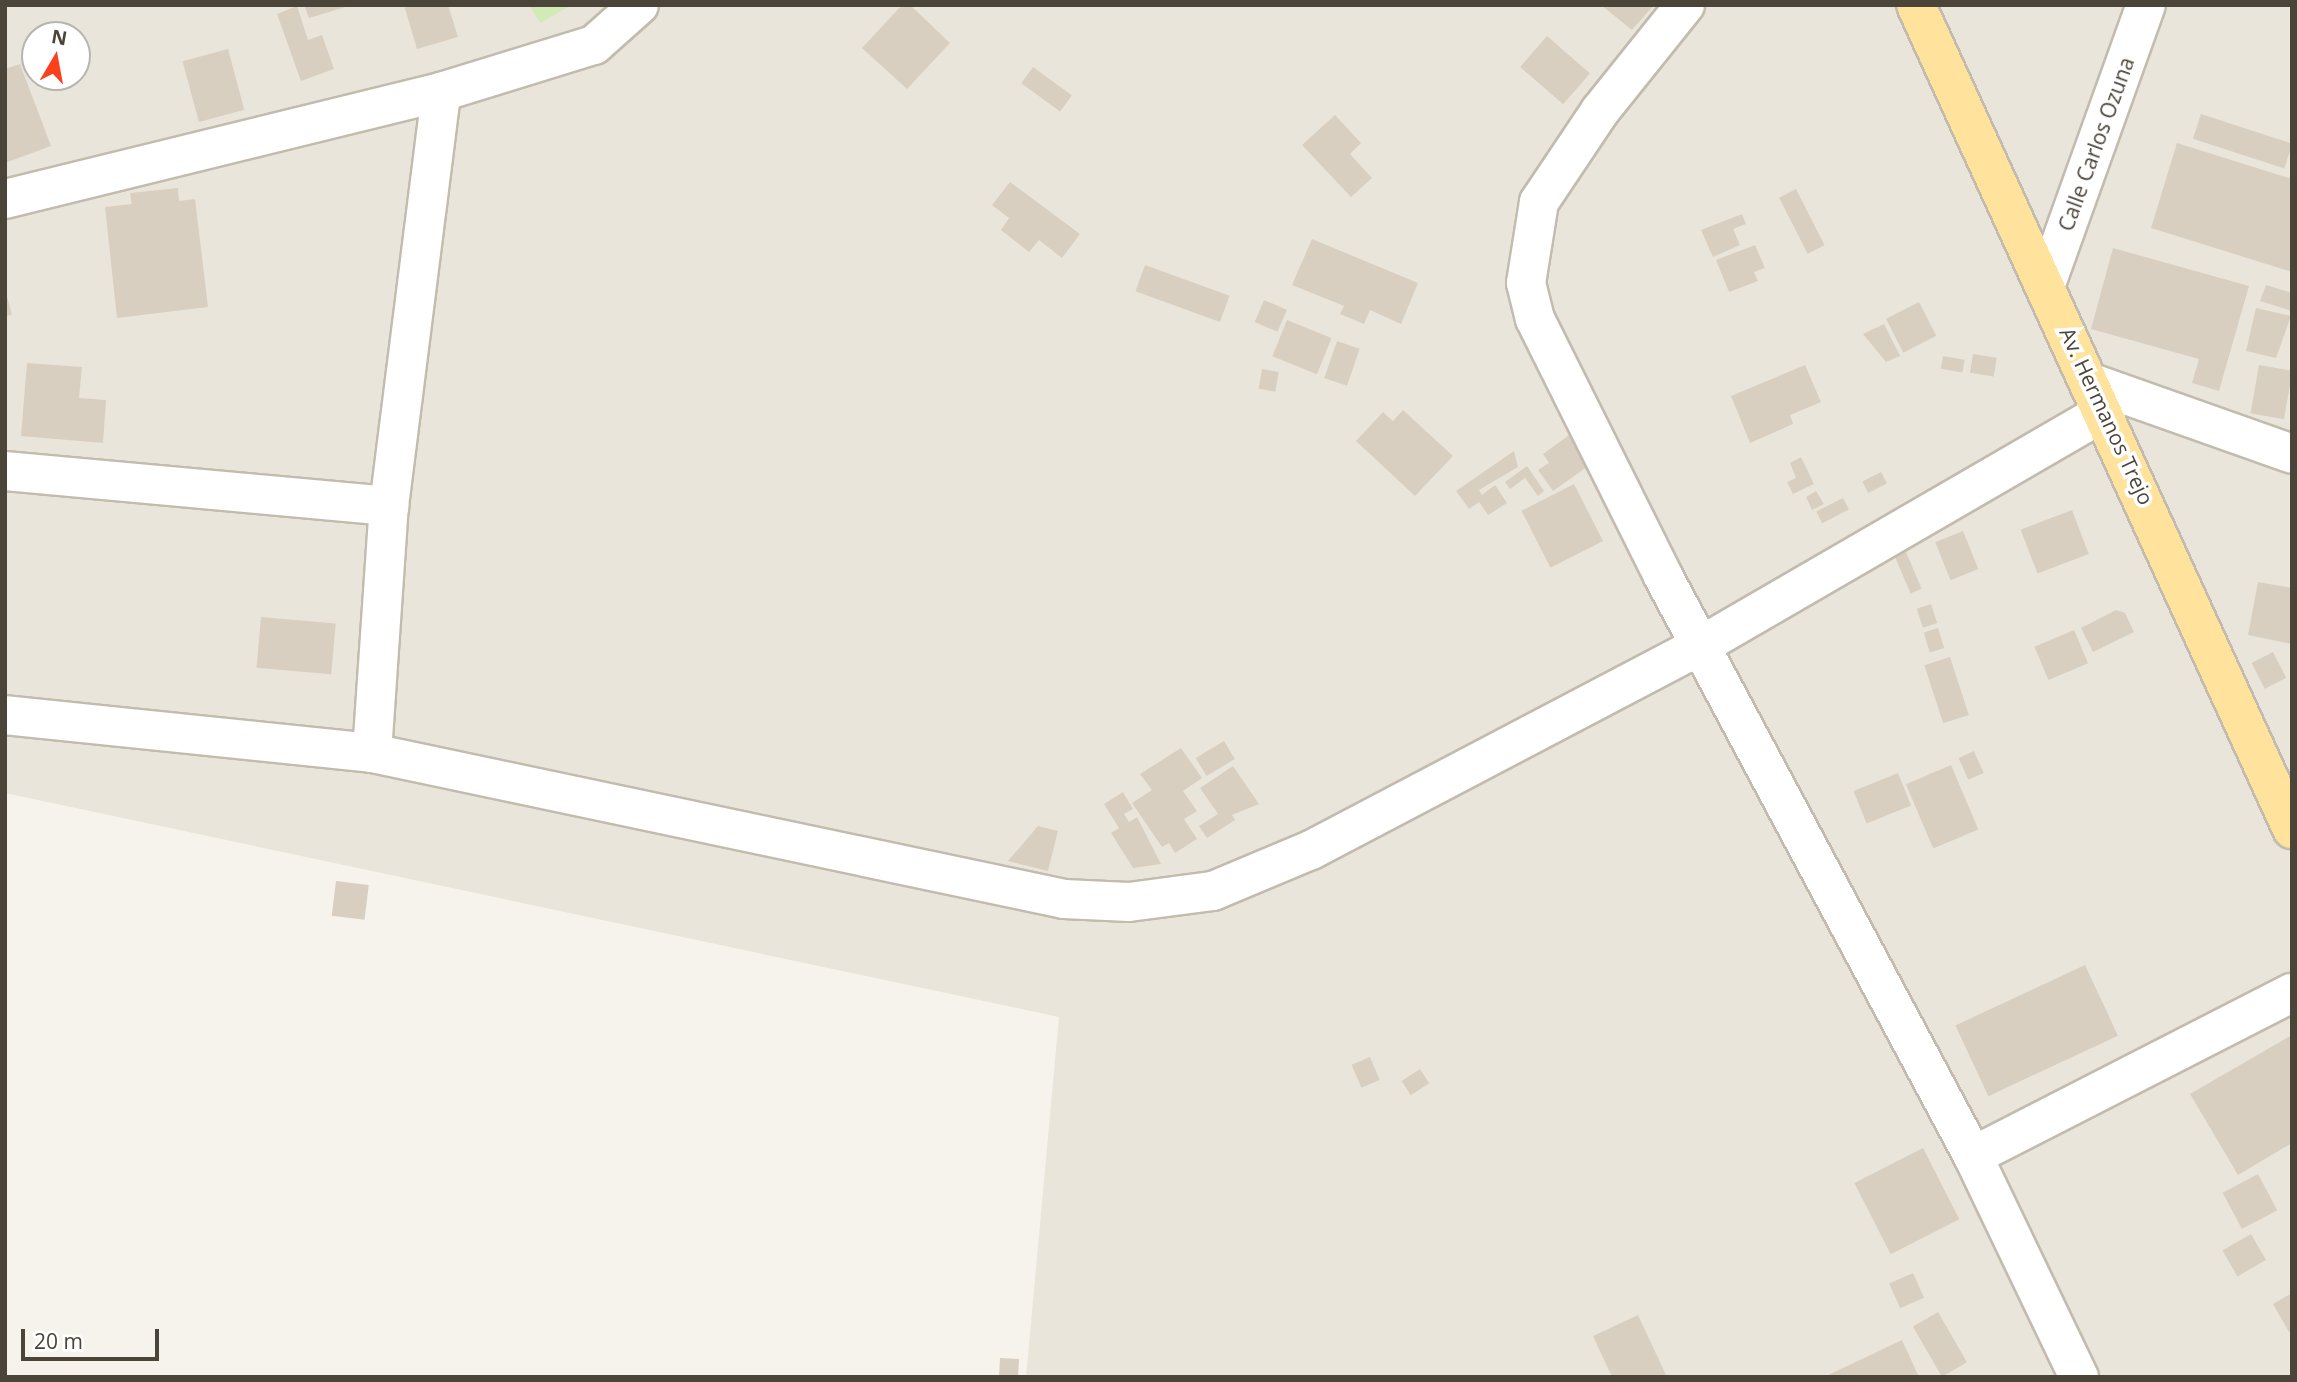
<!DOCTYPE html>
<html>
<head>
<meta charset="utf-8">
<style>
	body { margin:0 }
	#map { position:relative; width:2297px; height:1382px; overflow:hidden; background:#f6f3ec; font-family:"Open Sans",sans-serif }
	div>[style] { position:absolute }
	.residential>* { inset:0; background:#eae5da }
	.green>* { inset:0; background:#d2eab5 }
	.building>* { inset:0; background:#d8cfc1; transform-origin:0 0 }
	.roads { filter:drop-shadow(2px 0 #c2bbae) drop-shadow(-2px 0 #c2bbae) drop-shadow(0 2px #c2bbae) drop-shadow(0 -2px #c2bbae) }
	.minor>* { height:38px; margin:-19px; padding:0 19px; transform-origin:19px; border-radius:19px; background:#fff }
	.major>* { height:38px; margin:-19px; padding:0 19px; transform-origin:19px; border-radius:19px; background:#ffe39c }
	span { translate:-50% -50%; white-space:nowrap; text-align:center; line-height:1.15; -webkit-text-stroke:7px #fff; paint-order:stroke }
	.street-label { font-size:21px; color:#4b4439 }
	.frame { position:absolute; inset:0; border:7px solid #4b4439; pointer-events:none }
	.north { position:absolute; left:21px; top:21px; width:70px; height:70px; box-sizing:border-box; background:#fff; border:2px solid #b7b4b0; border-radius:50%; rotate:10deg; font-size:19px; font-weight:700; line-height:28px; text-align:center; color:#4b4439 }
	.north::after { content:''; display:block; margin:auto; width:24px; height:32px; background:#fc3f1d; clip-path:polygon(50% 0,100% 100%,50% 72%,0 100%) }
	.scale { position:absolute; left:21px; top:1329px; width:138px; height:32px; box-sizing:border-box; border:4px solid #4b4439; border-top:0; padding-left:9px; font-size:21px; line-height:24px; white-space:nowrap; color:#4b4439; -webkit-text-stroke:5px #fff; paint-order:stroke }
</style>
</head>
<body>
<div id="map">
	<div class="residential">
		<div style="clip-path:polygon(evenodd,5px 5px,2292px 5px,2292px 1377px,1026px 1377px,1059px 1017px,5px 793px,5px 5px,35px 35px,77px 35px,77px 77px,35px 77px,35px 35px)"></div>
	</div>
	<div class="green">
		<div style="clip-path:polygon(529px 5px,572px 5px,540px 23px)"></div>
	</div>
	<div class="building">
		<div style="clip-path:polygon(304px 5px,349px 5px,349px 6px,309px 18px)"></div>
		<div style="clip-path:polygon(404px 5px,448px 5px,458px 37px,417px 49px)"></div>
		<div style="clip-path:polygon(902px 5px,910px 5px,950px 43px,907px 89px,862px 48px)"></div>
		<div style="clip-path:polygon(1601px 5px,1654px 5px,1632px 30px)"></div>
		<div style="clip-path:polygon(297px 6px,308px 40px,322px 35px,334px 69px,301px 81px,277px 14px)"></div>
		<div style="left:1547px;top:36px;width:57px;height:41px;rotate:41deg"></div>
		<div style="left:228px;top:49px;width:63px;height:47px;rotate:75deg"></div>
		<div style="clip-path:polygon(20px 64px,51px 146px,5px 163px,5px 69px)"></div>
		<div style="left:1033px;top:67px;width:48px;height:20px;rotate:36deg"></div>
		<div style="left:2201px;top:114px;width:96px;height:26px;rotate:18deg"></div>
		<div style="clip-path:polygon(1335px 115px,1361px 143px,1350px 154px,1372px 178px,1351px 197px,1302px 145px)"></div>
		<div style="clip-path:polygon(2177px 143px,2292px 179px,2292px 272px,2151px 228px)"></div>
		<div style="clip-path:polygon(1010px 182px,1080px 234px,1062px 258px,1039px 240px,1029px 252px,1001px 230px,1009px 218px,992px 205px)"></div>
		<div style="clip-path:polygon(178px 188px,179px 201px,195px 199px,208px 307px,117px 318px,105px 207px,132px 204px,130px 193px)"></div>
		<div style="left:1796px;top:189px;width:63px;height:19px;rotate:63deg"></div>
		<div style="clip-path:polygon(1742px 214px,1746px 224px,1733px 229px,1740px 245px,1713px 257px,1701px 230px)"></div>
		<div style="clip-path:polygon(1312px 239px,1418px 283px,1401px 324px,1370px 310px,1364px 324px,1340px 314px,1344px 306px,1292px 285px)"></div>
		<div style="clip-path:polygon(1755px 245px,1765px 268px,1754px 272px,1758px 281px,1729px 292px,1716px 260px)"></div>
		<div style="clip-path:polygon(2113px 248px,2249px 286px,2219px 391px,2192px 383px,2199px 359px,2091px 329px)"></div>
		<div style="left:1145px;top:265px;width:90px;height:28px;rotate:20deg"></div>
		<div style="clip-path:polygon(2266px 285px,2292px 293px,2292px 311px,2260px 301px)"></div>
		<div style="clip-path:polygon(5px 289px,12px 315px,5px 316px)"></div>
		<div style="left:1264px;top:300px;width:25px;height:24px;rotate:23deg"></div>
		<div style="left:1919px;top:302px;width:38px;height:37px;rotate:63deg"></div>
		<div style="clip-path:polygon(2256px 308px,2291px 316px,2276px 358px,2246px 351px)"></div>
		<div style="left:1287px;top:320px;width:48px;height:39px;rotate:22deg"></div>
		<div style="clip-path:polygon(1884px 324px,1900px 356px,1886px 362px,1863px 334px)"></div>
		<div style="left:1337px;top:341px;width:24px;height:39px;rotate:19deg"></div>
		<div style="left:1973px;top:354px;width:24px;height:19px;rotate:9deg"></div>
		<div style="left:1943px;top:356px;width:22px;height:13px;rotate:10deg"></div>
		<div style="clip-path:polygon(27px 363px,82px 367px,79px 398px,106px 400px,103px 443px,21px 436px)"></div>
		<div style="clip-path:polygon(1805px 365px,1821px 402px,1790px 415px,1793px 424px,1750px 443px,1731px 396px)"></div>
		<div style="left:2259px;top:365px;width:34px;height:49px;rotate:10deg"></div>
		<div style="left:1262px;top:369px;width:17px;height:20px;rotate:10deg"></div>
		<div style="clip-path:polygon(1403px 410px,1453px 456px,1415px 496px,1356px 441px,1383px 412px,1393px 421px)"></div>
		<div style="clip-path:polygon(1583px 425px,1604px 455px,1553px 491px,1538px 470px,1549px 463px,1543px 454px)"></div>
		<div style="clip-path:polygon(1514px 451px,1518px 467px,1479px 490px,1482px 495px,1495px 485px,1507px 503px,1488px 515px,1479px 502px,1469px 509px,1456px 491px)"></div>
		<div style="clip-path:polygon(1801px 457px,1814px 484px,1793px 494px,1787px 482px,1796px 478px,1790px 463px)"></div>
		<div style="clip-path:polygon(1527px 466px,1544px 491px,1538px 496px,1525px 478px,1510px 489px,1505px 482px)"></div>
		<div style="left:1881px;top:472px;width:13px;height:21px;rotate:63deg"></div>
		<div style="left:1574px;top:484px;width:64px;height:59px;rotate:63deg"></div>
		<div style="clip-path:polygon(1816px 491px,1824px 504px,1812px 510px,1806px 497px)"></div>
		<div style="left:1843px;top:498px;width:13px;height:30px;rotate:63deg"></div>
		<div style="left:2072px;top:510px;width:47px;height:55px;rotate:69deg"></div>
		<div style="left:1963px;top:531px;width:41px;height:30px;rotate:68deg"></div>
		<div style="left:1906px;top:552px;width:40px;height:12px;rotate:67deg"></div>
		<div style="clip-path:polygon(2258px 582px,2292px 588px,2292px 644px,2248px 635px)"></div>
		<div style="left:1931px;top:604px;width:20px;height:15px;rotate:72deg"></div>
		<div style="clip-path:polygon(2116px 610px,2125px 613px,2134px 632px,2093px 652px,2081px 628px)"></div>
		<div style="left:261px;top:617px;width:75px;height:51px;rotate:5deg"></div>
		<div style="left:1938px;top:628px;width:21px;height:15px;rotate:73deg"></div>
		<div style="left:2074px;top:630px;width:36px;height:43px;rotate:67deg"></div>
		<div style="left:2273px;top:652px;width:29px;height:24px;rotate:63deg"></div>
		<div style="left:1950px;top:657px;width:61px;height:27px;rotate:72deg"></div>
		<div style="left:1224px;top:741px;width:21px;height:33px;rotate:59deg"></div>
		<div style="clip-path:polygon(1181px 748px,1202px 778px,1183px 791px,1197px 811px,1184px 819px,1197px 839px,1175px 853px,1169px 843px,1162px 847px,1132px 803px,1152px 790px,1140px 774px)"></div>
		<div style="left:1974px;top:751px;width:24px;height:17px;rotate:66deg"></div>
		<div style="left:1951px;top:765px;width:70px;height:49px;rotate:67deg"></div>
		<div style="clip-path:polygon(1233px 766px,1259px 804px,1232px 815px,1235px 820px,1207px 838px,1199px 826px,1218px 814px,1200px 788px)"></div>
		<div style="left:1898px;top:773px;width:35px;height:48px;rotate:68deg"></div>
		<div style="clip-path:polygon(1123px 792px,1133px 809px,1124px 814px,1129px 822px,1137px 817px,1161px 864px,1133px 868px,1111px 833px,1119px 828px,1104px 804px)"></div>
		<div style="clip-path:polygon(1038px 826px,1058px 831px,1048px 871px,1008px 861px)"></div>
		<div style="left:336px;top:881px;width:33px;height:35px;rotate:7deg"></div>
		<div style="left:2085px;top:965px;width:78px;height:143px;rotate:65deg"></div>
		<div style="clip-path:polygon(2292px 1035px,2292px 1143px,2238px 1175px,2190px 1094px)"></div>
		<div style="left:1370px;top:1057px;width:25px;height:20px;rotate:67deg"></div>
		<div style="left:1420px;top:1069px;width:17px;height:22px;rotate:57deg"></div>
		<div style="left:1923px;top:1148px;width:80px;height:77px;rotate:63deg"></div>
		<div style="left:2258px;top:1174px;width:41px;height:40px;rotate:62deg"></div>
		<div style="left:2251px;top:1234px;width:30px;height:33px;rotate:60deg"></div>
		<div style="left:1913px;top:1273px;width:27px;height:26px;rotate:66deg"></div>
		<div style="clip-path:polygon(2292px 1293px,2292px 1331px,2289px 1332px,2273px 1304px)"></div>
		<div style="left:1938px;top:1312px;width:58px;height:29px;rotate:60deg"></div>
		<div style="clip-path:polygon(1638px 1315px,1667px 1377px,1612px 1377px,1593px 1336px)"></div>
		<div style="clip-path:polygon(1902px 1340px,1919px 1377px,1824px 1377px)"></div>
		<div style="left:1000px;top:1358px;width:19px;height:19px;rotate:3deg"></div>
	</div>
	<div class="roads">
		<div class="minor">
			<div style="left:1685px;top:5px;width:136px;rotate:128.7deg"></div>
			<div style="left:1600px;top:111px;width:110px;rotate:123.8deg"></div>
			<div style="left:1539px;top:202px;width:82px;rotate:99.1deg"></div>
			<div style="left:1526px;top:283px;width:37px;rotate:76deg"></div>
			<div style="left:1535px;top:319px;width:287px;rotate:63.5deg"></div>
			<div style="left:1663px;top:576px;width:658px;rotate:61.88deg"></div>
			<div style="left:1973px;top:1156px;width:245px;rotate:64.4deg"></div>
			<div style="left:5px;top:199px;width:449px;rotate:-13.8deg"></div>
			<div style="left:441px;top:92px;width:160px;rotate:-17.1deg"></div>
			<div style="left:594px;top:45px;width:60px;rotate:-41.6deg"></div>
			<div style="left:2046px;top:284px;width:296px;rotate:-70.3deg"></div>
			<div style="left:2092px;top:383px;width:212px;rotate:19.5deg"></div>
			<div style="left:5px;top:471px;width:386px;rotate:5.2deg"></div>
			<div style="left:5px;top:715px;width:369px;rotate:5.9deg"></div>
			<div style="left:372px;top:753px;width:707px;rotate:11.91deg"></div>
			<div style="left:1064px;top:899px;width:65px;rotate:2.6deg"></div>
			<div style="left:1129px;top:902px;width:85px;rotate:-7.5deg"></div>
			<div style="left:1213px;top:891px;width:106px;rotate:-22.7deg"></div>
			<div style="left:1311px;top:850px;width:441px;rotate:-27.7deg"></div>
			<div style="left:1702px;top:645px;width:467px;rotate:-30.1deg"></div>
			<div style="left:372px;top:753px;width:248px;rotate:-86.1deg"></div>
			<div style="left:389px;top:506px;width:417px;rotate:-82.8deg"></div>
			<div style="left:1973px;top:1156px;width:358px;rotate:-27.1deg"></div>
		</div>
		<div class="major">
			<div style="left:1916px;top:5px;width:906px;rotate:65.47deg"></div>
		</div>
	</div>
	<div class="street-label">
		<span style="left:2096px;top:144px;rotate:-70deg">Calle Carlos Ozuna</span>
		<span style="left:2107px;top:416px;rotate:65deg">Av. Hermanos Trejo</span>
	</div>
	<div class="frame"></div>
	<div class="north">N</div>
	<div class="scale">20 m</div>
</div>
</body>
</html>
